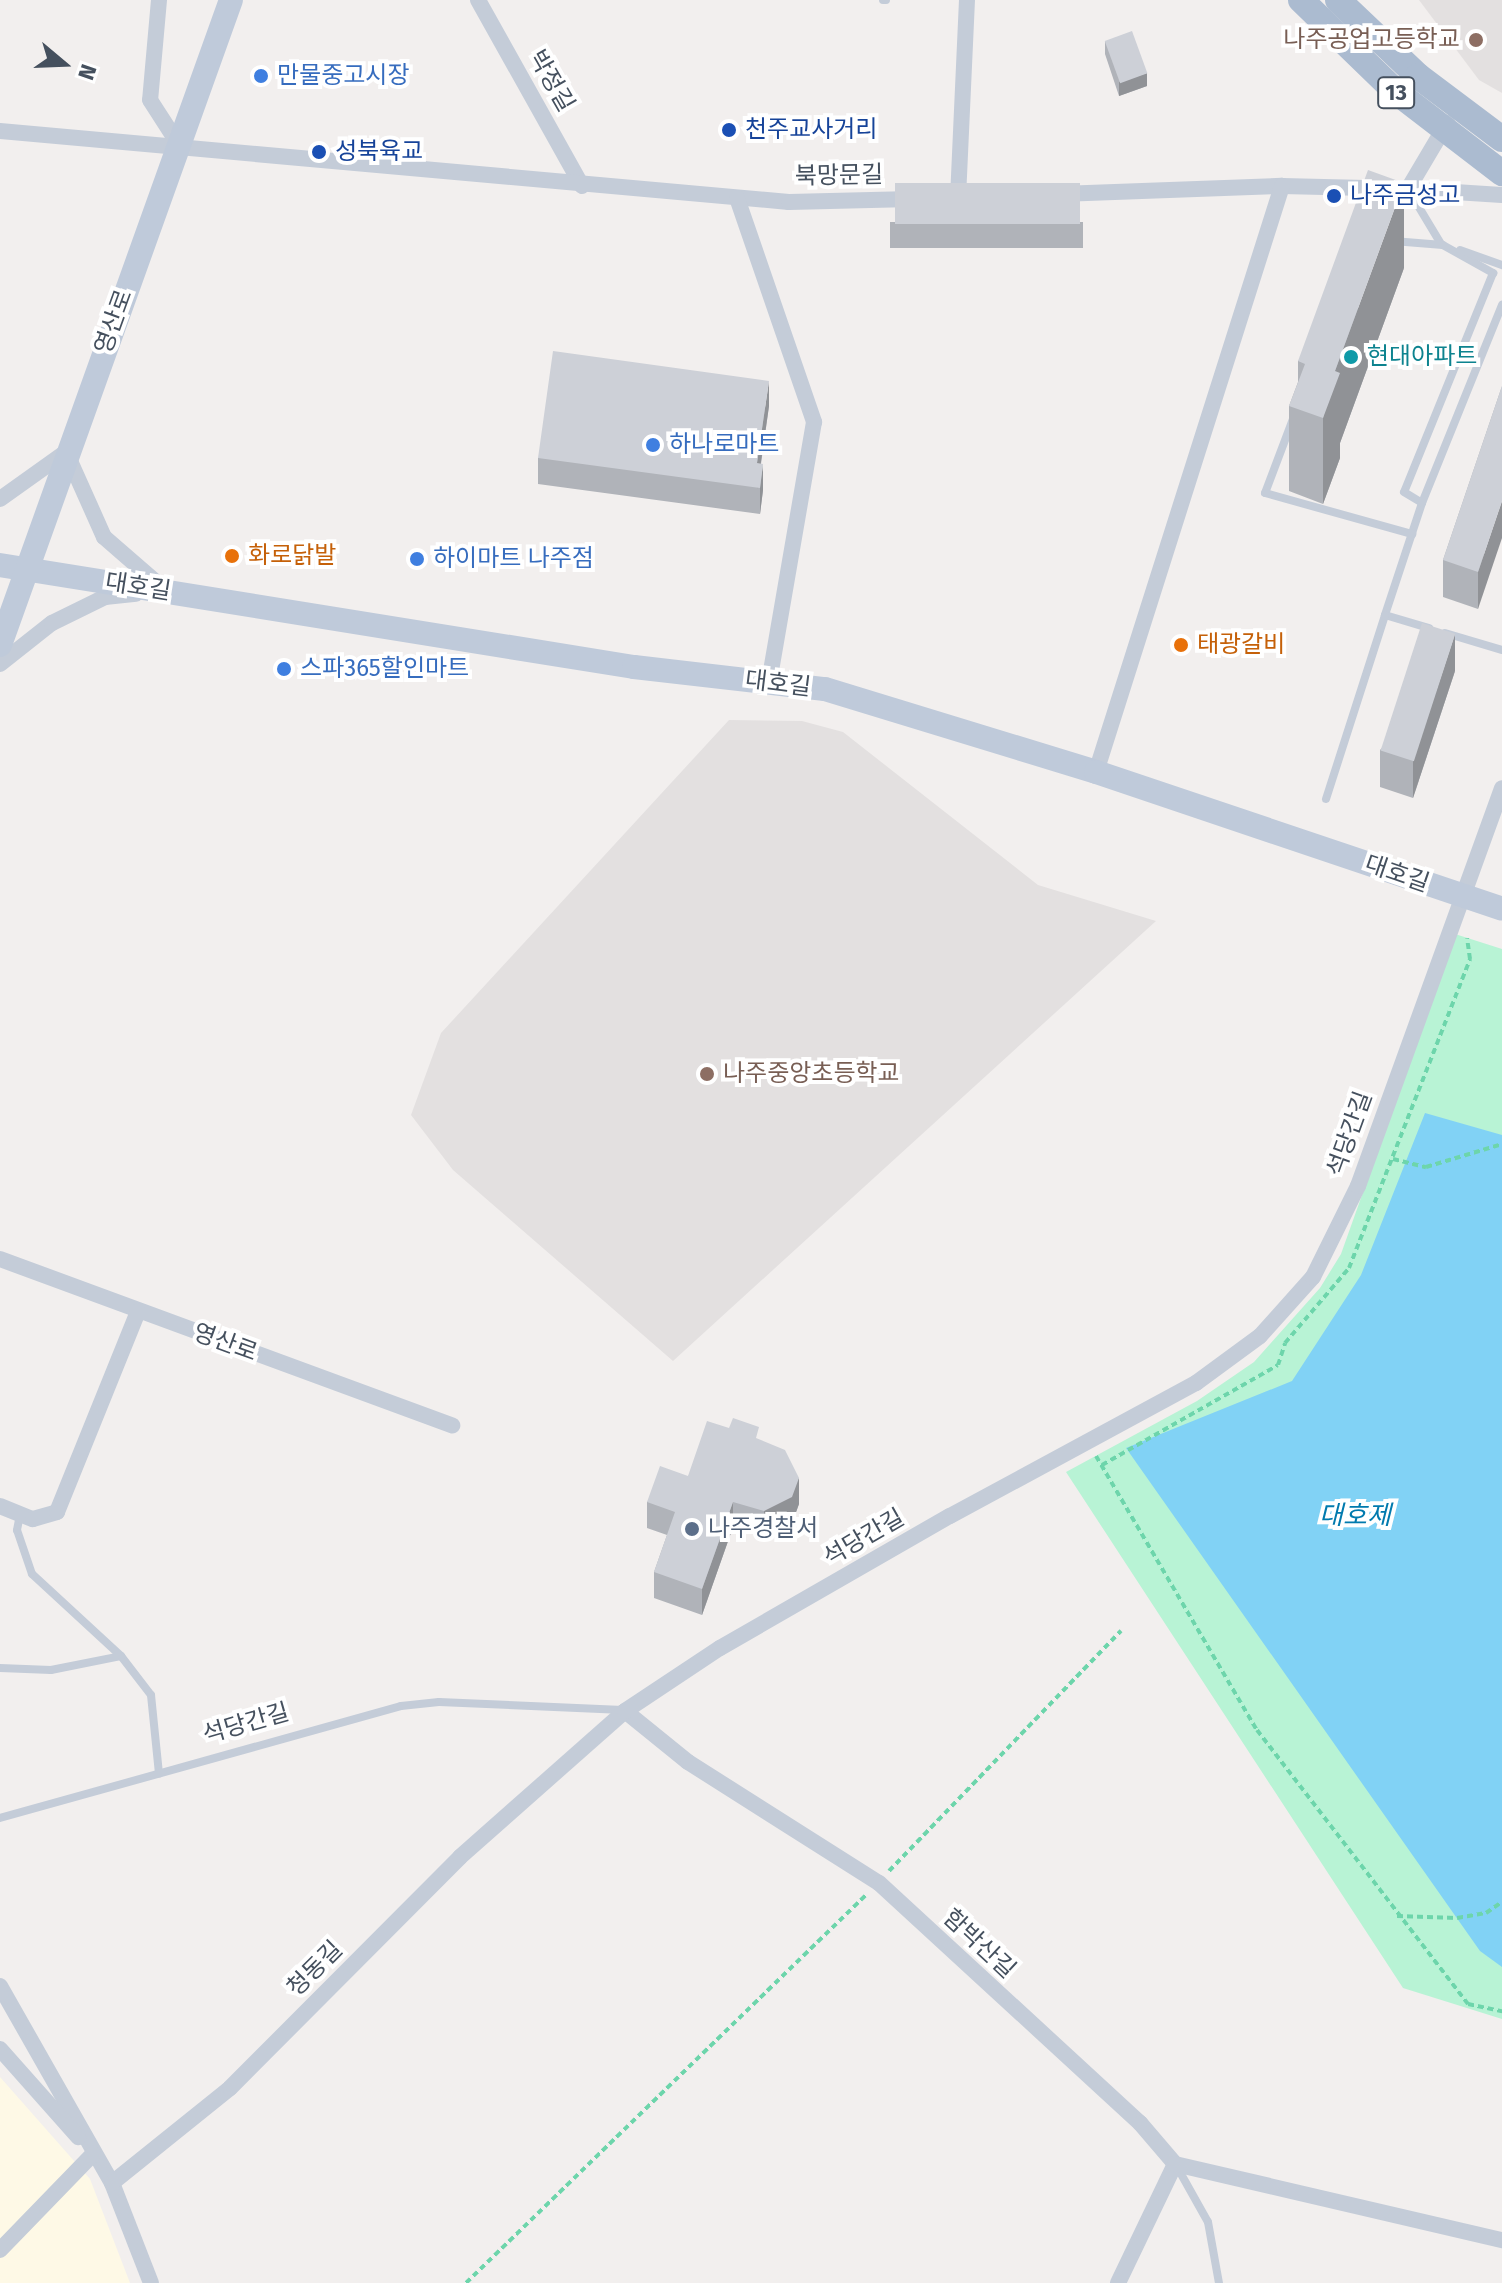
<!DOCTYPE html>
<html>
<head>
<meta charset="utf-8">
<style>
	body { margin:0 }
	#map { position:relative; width:1502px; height:2283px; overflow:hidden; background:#f2efee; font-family:"Fira Sans","Noto Sans KR",sans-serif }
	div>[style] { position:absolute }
	.commercial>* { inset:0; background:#fef9e6 }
	.education>* { inset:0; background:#e3e0e0 }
	.green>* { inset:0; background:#b8f3d5 }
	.water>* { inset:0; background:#81d2f5 }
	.path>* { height:4px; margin-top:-2px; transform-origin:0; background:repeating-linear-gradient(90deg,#6dd5ab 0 6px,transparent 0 10px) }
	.lane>* { height:8px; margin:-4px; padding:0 4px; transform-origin:4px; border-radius:4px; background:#c4ccd8 }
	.street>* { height:16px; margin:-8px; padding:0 8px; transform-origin:8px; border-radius:8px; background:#c4ccd8 }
	.secondary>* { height:24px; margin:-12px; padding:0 12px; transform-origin:12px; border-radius:12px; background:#bfcada }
	.primary>* { height:26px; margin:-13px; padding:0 13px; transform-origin:13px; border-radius:13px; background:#abbbd0 }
	.wall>* { inset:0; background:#b0b3b9; transform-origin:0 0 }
	.shaded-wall>* { inset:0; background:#909296 }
	.building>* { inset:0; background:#cdd0d7; transform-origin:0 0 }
	.dots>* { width:22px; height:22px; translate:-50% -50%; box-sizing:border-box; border:4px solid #fff; border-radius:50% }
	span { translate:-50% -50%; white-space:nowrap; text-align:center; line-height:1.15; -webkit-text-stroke:8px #fff; paint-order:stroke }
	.shield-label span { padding:2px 6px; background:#fff; border:2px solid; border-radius:6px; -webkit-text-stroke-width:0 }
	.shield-label { font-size:22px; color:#45505e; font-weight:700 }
	.education-label { font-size:24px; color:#785e54 }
	.right { translate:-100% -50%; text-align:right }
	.left { translate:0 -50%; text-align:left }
	.shop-label { font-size:24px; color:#366cbe }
	.street-label { font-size:24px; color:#45505e }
	.transit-label { font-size:24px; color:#164399 }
	.culture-label { font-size:24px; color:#0d838f }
	.food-label { font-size:24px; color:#c56008 }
	.service-label { font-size:24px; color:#4e5e75 }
	.water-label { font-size:26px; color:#017aae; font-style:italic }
	.north { position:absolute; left:24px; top:24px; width:80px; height:80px; -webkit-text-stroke:6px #fff; paint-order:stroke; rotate:109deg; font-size:22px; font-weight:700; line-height:32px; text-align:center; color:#45505e }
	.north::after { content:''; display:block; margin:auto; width:28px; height:36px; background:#45505e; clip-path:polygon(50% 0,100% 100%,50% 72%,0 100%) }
</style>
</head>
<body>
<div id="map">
	<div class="commercial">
		<div style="clip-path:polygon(0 2077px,90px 2179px,130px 2283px,0 2283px)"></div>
	</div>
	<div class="education">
		<div style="clip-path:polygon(1419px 0,1502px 0,1502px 93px,1479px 80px)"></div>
		<div style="clip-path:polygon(729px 720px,802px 721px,843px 732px,1038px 885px,1156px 921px,673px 1361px,453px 1170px,411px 1115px,441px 1033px)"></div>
	</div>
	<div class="green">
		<div style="clip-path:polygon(1455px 934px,1502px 949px,1502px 2019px,1403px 1988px,1066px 1472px,1197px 1401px,1254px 1362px,1320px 1288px,1341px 1254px)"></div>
	</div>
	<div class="water">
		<div style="clip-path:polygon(1425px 1113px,1502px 1135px,1502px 1967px,1480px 1951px,1126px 1448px,1292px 1381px,1361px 1275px)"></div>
	</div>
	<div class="path">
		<div style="left:1393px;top:1159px;width:34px;rotate:14deg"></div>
		<div style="left:1426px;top:1167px;width:79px;rotate:-16.8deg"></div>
		<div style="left:1096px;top:1456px;width:318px;rotate:59.6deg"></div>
		<div style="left:1257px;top:1730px;width:346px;rotate:52.4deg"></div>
		<div style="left:1468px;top:2004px;width:35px;rotate:12deg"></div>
		<div style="left:1102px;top:1465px;width:202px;rotate:-29.6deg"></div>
		<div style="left:1278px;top:1365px;width:23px;rotate:-72deg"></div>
		<div style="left:1285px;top:1343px;width:99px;rotate:-49.5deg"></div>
		<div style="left:1349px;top:1268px;width:332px;rotate:-68.6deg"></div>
		<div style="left:1470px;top:959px;width:21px;rotate:-98deg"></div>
		<div style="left:889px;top:1871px;width:334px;rotate:-46deg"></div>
		<div style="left:1397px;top:1916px;width:60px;rotate:1.9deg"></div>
		<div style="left:1457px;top:1918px;width:29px;rotate:-10deg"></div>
		<div style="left:1486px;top:1913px;width:19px;rotate:-35deg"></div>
		<div style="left:466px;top:2283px;width:557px;rotate:-44.13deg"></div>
	</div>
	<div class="lane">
		<div style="left:883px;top:0;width:3px"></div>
		<div style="left:1408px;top:189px;width:64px;rotate:59deg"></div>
		<div style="left:1441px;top:244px;width:60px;rotate:29.1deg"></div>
		<div style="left:1493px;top:273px;width:236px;rotate:112.1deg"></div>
		<div style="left:1404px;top:492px;width:21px;rotate:31deg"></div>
		<div style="left:1422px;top:503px;width:118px;rotate:108.3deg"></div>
		<div style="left:1385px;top:615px;width:46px;rotate:16.5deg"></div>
		<div style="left:1393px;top:241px;width:50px;rotate:4.6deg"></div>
		<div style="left:1460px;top:250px;width:45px;rotate:19.7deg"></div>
		<div style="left:1293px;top:419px;width:79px;rotate:110.7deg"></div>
		<div style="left:1265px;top:493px;width:153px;rotate:15.6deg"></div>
		<div style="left:1422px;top:503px;width:214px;rotate:-68deg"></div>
		<div style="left:1445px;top:633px;width:59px;rotate:16.6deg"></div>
		<div style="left:1326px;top:799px;width:193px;rotate:-72.2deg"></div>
		<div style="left:121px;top:1656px;width:49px;rotate:52.4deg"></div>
		<div style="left:151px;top:1695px;width:79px;rotate:84.2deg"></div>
		<div style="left:0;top:1668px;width:51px;rotate:2.2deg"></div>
		<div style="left:51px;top:1670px;width:71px;rotate:-11.3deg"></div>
		<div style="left:121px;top:1656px;width:121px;rotate:-137.3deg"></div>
		<div style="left:32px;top:1574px;width:46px;rotate:-108.8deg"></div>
		<div style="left:17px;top:1530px;width:15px;rotate:-79deg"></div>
		<div style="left:0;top:1818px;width:416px;rotate:-15.6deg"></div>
		<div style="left:401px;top:1706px;width:38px;rotate:-6deg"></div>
		<div style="left:439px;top:1702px;width:184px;rotate:2.5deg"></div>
		<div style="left:1176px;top:2165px;width:65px;rotate:60.7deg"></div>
		<div style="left:1208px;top:2222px;width:62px;rotate:79.8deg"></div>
	</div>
	<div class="street">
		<div style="left:159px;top:0;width:100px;rotate:95.1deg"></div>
		<div style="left:150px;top:100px;width:54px;rotate:57.2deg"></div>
		<div style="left:478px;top:0;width:213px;rotate:60.8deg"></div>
		<div style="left:0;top:131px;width:792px;rotate:5.14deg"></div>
		<div style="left:789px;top:202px;width:123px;rotate:-1.4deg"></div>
		<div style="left:1408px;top:189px;width:94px;rotate:3.7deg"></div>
		<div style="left:1060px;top:194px;width:222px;rotate:-2.1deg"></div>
		<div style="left:1282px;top:186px;width:126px;rotate:1.4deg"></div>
		<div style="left:1408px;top:189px;width:77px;rotate:-59.4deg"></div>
		<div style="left:737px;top:198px;width:237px;rotate:71deg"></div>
		<div style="left:814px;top:422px;width:264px;rotate:99.8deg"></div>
		<div style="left:958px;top:198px;width:198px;rotate:-87.4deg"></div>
		<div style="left:0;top:499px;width:81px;rotate:-35.5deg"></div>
		<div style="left:66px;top:452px;width:93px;rotate:65.9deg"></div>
		<div style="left:104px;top:537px;width:81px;rotate:41deg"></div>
		<div style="left:0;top:664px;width:66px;rotate:-38.3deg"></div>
		<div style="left:52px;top:623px;width:59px;rotate:-26.1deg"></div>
		<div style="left:105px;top:597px;width:31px;rotate:-6deg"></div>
		<div style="left:1096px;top:772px;width:615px;rotate:-72.39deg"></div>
		<div style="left:0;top:1259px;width:482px;rotate:20.2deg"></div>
		<div style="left:0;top:1506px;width:35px;rotate:22deg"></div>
		<div style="left:33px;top:1519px;width:25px;rotate:-16deg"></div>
		<div style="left:57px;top:1512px;width:216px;rotate:-68deg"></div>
		<div style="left:625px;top:1711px;width:81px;rotate:39deg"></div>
		<div style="left:688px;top:1762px;width:226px;rotate:32.4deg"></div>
		<div style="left:879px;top:1883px;width:355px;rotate:42.6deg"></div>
		<div style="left:1140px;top:2123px;width:54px;rotate:49.5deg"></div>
		<div style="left:0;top:1986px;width:227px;rotate:60.4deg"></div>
		<div style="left:112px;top:2183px;width:107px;rotate:68.7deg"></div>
		<div style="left:0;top:2049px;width:118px;rotate:48.4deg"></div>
		<div style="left:112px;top:2183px;width:151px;rotate:-38.8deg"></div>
		<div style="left:230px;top:2088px;width:326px;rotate:-45.1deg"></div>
		<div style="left:460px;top:1857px;width:220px;rotate:-41.5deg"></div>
		<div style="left:625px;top:1711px;width:114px;rotate:-33.6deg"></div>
		<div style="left:720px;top:1648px;width:265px;rotate:-29.9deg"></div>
		<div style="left:950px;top:1516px;width:280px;rotate:-28.4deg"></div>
		<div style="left:1196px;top:1383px;width:79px;rotate:-36.3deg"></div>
		<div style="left:1260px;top:1336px;width:79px;rotate:-48.1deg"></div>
		<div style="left:1313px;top:1277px;width:102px;rotate:-63.7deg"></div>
		<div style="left:1358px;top:1186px;width:423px;rotate:-70.1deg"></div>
		<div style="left:0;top:2250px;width:134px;rotate:-45.9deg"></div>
		<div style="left:1118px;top:2283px;width:132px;rotate:-64.4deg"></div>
		<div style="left:1175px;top:2164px;width:336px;rotate:13.1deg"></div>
	</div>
	<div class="secondary">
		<div style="left:0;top:565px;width:642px;rotate:9.14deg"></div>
		<div style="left:634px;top:667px;width:192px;rotate:6.6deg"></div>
		<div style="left:825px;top:689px;width:283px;rotate:17deg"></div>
		<div style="left:1096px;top:772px;width:428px;rotate:18.6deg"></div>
		<div style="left:0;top:645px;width:685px;rotate:-70.3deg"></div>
	</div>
	<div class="primary">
		<div style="left:1301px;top:0;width:131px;rotate:44.1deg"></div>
		<div style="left:1395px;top:91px;width:135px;rotate:37.5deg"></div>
		<div style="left:1338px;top:0;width:110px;rotate:43.5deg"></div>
		<div style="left:1418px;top:76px;width:105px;rotate:36.9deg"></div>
	</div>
	<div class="wall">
		<div style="clip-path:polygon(1105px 41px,1147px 86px,1119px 96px,1105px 54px)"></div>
		<div style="left:1083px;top:222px;width:26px;height:193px;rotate:90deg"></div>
		<div style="clip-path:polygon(1404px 268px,1340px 443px,1340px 458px,1323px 504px,1289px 491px,1289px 406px,1298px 382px,1298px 361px)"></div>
		<div style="clip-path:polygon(1502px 386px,1478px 609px,1443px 597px,1443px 560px)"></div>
		<div style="clip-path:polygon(769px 406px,761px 464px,763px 490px,760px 514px,538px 484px,538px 458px)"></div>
		<div style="clip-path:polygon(1455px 671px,1413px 798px,1380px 787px,1380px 750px)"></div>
		<div style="clip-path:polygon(759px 1440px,799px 1504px,792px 1523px,764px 1537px,733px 1527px,702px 1615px,654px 1598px,654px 1572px,667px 1535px,647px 1528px,647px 1502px,688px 1476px)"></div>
	</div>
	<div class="shaded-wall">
		<div style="clip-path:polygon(1147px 73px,1147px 86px,1119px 96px,1119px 82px)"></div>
		<div style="clip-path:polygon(1404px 183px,1404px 268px,1340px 443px,1340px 458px,1323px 504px,1323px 418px,1335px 371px)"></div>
		<div style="clip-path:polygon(769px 381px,769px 406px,757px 489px,757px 463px)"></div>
		<div style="clip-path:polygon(763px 464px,763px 490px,760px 514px,760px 488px)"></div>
		<div style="clip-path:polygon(1502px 501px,1502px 538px,1478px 609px,1478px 572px)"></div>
		<div style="clip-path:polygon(1455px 634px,1455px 671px,1413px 798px,1413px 761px)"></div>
		<div style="clip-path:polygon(799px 1478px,799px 1504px,792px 1523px,764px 1537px,764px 1511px)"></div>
		<div style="clip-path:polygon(733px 1502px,733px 1527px,702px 1615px,702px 1589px)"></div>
	</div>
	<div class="building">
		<div style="left:1132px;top:31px;width:45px;height:29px;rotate:70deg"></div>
		<div style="clip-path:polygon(1368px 170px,1404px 183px,1335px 371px,1340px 373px,1323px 418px,1289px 406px,1305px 364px,1298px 361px)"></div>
		<div style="left:895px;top:183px;width:185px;height:41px"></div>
		<div style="clip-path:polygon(553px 351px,769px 381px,757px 463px,763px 464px,760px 488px,538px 458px)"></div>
		<div style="clip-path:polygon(1502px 386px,1502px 501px,1478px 572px,1443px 560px)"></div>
		<div style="left:1422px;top:623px;width:35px;height:134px;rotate:18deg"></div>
		<div style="clip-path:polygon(733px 1418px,759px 1427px,756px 1438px,785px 1450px,799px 1478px,792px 1497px,764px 1511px,733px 1502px,702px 1589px,654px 1572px,675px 1512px,647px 1502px,660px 1466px,688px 1476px,707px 1421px,729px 1428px)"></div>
	</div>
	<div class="dots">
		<div style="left:1476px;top:40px;background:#8d6e63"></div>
		<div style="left:261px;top:76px;background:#3f7fe0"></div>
		<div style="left:729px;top:130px;background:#1a4fb4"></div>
		<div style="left:319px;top:152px;background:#1a4fb4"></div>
		<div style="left:1334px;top:196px;background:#1a4fb4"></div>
		<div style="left:1351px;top:357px;background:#0f9aa8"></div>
		<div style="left:653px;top:445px;background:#3f7fe0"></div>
		<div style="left:232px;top:556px;background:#e8710a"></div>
		<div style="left:417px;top:559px;background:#3f7fe0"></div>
		<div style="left:1181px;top:645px;background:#e8710a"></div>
		<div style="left:284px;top:669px;background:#3f7fe0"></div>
		<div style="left:707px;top:1074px;background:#8d6e63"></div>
		<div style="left:692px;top:1529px;background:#5c6f8a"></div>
	</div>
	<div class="shield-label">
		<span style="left:1396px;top:93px">13</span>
	</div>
	<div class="education-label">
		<span class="right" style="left:1460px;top:40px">나주공업고등학교</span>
		<span class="left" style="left:723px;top:1074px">나주중앙초등학교</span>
	</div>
	<div class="shop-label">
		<span class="left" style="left:277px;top:76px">만물중고시장</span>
		<span class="left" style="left:669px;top:445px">하나로마트</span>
		<span class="left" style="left:433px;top:559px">하이마트 나주점</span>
		<span class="left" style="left:300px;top:669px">스파365할인마트</span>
	</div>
	<div class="street-label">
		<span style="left:551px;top:81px;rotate:60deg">박정길</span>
		<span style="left:839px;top:176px;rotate:-1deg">북망문길</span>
		<span style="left:114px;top:322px;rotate:-70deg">영산로</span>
		<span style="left:138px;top:587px;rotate:9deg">대호길</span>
		<span style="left:778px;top:684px;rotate:7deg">대호길</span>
		<span style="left:1397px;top:874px;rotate:19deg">대호길</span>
		<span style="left:1350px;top:1134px;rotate:-70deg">석당간길</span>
		<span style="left:225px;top:1343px;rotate:20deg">영산로</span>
		<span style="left:864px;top:1538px;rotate:-30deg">석당간길</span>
		<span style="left:246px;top:1724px;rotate:-16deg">석당간길</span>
		<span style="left:979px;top:1944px;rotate:43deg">함박산길</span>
		<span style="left:315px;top:1969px;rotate:-45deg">청동길</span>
	</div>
	<div class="transit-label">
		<span class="left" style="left:745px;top:130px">천주교사거리</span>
		<span class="left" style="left:335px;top:152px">성북육교</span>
		<span class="left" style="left:1350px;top:196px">나주금성고</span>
	</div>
	<div class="culture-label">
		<span class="left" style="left:1367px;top:357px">현대아파트</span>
	</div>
	<div class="food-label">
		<span class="left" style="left:248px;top:556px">화로닭발</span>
		<span class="left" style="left:1197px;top:645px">태광갈비</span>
	</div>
	<div class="service-label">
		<span class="left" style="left:708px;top:1529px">나주경찰서</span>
	</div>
	<div class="water-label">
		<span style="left:1355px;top:1516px">대호제</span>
	</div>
	<div class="north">N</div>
</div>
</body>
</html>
